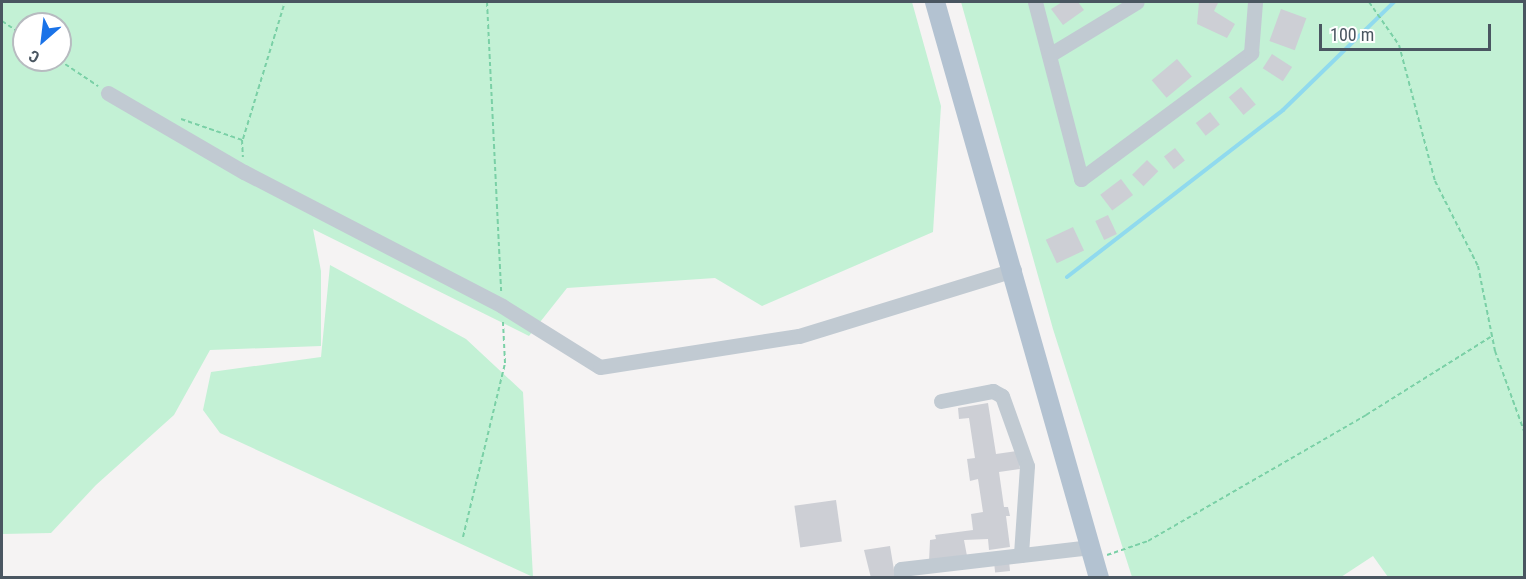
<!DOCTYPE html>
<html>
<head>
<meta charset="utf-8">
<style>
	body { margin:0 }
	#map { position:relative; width:1526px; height:579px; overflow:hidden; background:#f5f3f3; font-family:"Roboto Condensed",sans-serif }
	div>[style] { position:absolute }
	.green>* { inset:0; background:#c3f1d5 }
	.stream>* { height:4px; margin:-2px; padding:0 2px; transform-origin:2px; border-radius:2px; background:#90daee }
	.building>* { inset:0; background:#cdcfd5; transform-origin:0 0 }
	.path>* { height:2px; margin-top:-1px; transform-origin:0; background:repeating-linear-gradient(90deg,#7ad0a6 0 4.5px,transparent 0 7.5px) }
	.minor>* { height:15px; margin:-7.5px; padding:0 7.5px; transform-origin:7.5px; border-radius:7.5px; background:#c1cad2 }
	.major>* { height:20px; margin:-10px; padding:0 10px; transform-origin:10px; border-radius:10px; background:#b3c2d1 }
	span { translate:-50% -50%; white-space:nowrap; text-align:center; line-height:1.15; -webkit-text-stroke:5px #fff; paint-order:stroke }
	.frame { position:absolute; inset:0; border:3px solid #4a5661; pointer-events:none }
	.north { position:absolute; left:12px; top:12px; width:60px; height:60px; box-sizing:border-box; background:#fff; border:2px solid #b7bbc0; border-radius:50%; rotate:208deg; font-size:16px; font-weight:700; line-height:24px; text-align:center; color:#4a5661 }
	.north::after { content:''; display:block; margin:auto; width:21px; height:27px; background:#1a73e8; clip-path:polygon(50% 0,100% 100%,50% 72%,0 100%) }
	.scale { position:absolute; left:1319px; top:24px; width:172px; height:27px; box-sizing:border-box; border:3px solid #4a5661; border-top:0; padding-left:8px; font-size:18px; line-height:21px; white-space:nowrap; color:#4a5661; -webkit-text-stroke:4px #fff; paint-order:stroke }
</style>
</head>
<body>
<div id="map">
	<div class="green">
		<div style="clip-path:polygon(evenodd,2px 2px,912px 2px,941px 106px,933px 232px,762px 306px,715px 278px,567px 288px,529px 336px,313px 229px,321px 271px,321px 346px,210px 350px,174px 415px,96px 485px,51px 533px,2px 534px,2px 2px,24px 24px,60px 24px,60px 60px,24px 60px,24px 24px)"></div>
		<div style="clip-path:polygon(961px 2px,1524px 2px,1524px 577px,1388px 577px,1373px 556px,1341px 577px,1132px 577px,1053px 329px)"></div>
		<div style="clip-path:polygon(330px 265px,466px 339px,523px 392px,533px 577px,220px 433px,203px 410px,211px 372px,321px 357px)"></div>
	</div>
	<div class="stream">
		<div style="left:1067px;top:277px;width:273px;rotate:-37.7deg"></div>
		<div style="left:1283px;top:110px;width:155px;rotate:-44.2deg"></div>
	</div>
	<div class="building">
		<div style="clip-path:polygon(1062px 2px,1078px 2px,1084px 10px,1063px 25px,1051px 9px)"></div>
		<div style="clip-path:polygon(1199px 2px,1218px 3px,1214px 11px,1235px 24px,1227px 38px,1197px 24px)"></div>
		<div style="left:1281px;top:9px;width:27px;height:34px;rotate:20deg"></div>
		<div style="left:1272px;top:54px;width:24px;height:17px;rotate:33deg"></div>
		<div style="left:1177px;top:59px;width:23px;height:33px;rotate:50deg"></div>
		<div style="left:1241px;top:87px;width:23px;height:16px;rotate:50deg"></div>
		<div style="left:1210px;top:112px;width:16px;height:18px;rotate:52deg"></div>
		<div style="left:1175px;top:148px;width:16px;height:14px;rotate:52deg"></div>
		<div style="left:1147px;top:160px;width:16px;height:21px;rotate:45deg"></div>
		<div style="left:1121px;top:179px;width:20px;height:26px;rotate:53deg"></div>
		<div style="left:1108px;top:215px;width:21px;height:14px;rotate:65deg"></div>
		<div style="left:1073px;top:227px;width:26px;height:30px;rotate:65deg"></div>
		<div style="clip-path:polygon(988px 403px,996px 454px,1017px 451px,1020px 469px,999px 472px,1004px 507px,1008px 507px,1010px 516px,1006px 516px,1010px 547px,989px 550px,988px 539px,964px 540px,967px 556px,929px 562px,930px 540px,936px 539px,935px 535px,973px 530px,971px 514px,983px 512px,978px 479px,970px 481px,967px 459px,975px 458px,969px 418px,959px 419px,958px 408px)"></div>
		<div style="left:836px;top:500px;width:42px;height:42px;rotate:82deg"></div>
		<div style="clip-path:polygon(890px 546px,895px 576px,871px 578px,864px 550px)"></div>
		<div style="left:1009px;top:561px;width:10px;height:15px;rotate:84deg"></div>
	</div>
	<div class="path">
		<div style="left:487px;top:2px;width:290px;rotate:87.2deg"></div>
		<div style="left:1369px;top:2px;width:52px;rotate:55.1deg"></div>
		<div style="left:1399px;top:45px;width:141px;rotate:75.2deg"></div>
		<div style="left:1435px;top:181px;width:95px;rotate:63.2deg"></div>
		<div style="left:1478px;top:266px;width:87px;rotate:78.7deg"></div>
		<div style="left:1495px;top:351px;width:85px;rotate:70.1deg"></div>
		<div style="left:2px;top:21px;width:27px;rotate:34deg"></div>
		<div style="left:59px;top:60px;width:47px;rotate:33.7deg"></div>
		<div style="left:181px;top:119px;width:65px;rotate:19deg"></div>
		<div style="left:242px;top:140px;width:17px;rotate:87deg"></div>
		<div style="left:243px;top:139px;width:143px;rotate:-73deg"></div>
		<div style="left:463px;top:537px;width:179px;rotate:-76.4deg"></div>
		<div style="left:505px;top:363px;width:41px;rotate:-92.8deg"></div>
		<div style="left:1107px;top:555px;width:43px;rotate:-18.9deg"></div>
		<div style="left:1148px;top:541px;width:252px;rotate:-30deg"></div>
		<div style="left:1366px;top:415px;width:149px;rotate:-32.1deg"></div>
	</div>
	<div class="minor">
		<div style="left:1035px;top:2px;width:183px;rotate:75.4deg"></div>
		<div style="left:1081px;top:179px;width:212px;rotate:-36.5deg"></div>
		<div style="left:1251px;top:53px;width:51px;rotate:-85.5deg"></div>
		<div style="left:1051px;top:54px;width:100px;rotate:-31.2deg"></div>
		<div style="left:108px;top:93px;width:157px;rotate:30.2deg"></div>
		<div style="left:244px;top:172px;width:291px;rotate:27.4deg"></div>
		<div style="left:502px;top:306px;width:115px;rotate:31.9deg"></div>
		<div style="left:600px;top:367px;width:201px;rotate:-8.9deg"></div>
		<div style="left:799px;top:336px;width:225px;rotate:-17.1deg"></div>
		<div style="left:941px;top:401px;width:53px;rotate:-10.9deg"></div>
		<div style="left:993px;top:391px;width:10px;rotate:29deg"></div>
		<div style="left:1002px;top:396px;width:74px;rotate:70.3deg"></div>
		<div style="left:1027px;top:466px;width:89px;rotate:93.9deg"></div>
		<div style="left:901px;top:578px;width:9px;rotate:-90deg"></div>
		<div style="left:901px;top:569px;width:191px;rotate:-6.6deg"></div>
	</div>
	<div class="major">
		<div style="left:935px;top:2px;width:599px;rotate:74.11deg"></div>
	</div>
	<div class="frame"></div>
	<div class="north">С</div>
	<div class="scale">100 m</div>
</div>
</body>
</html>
